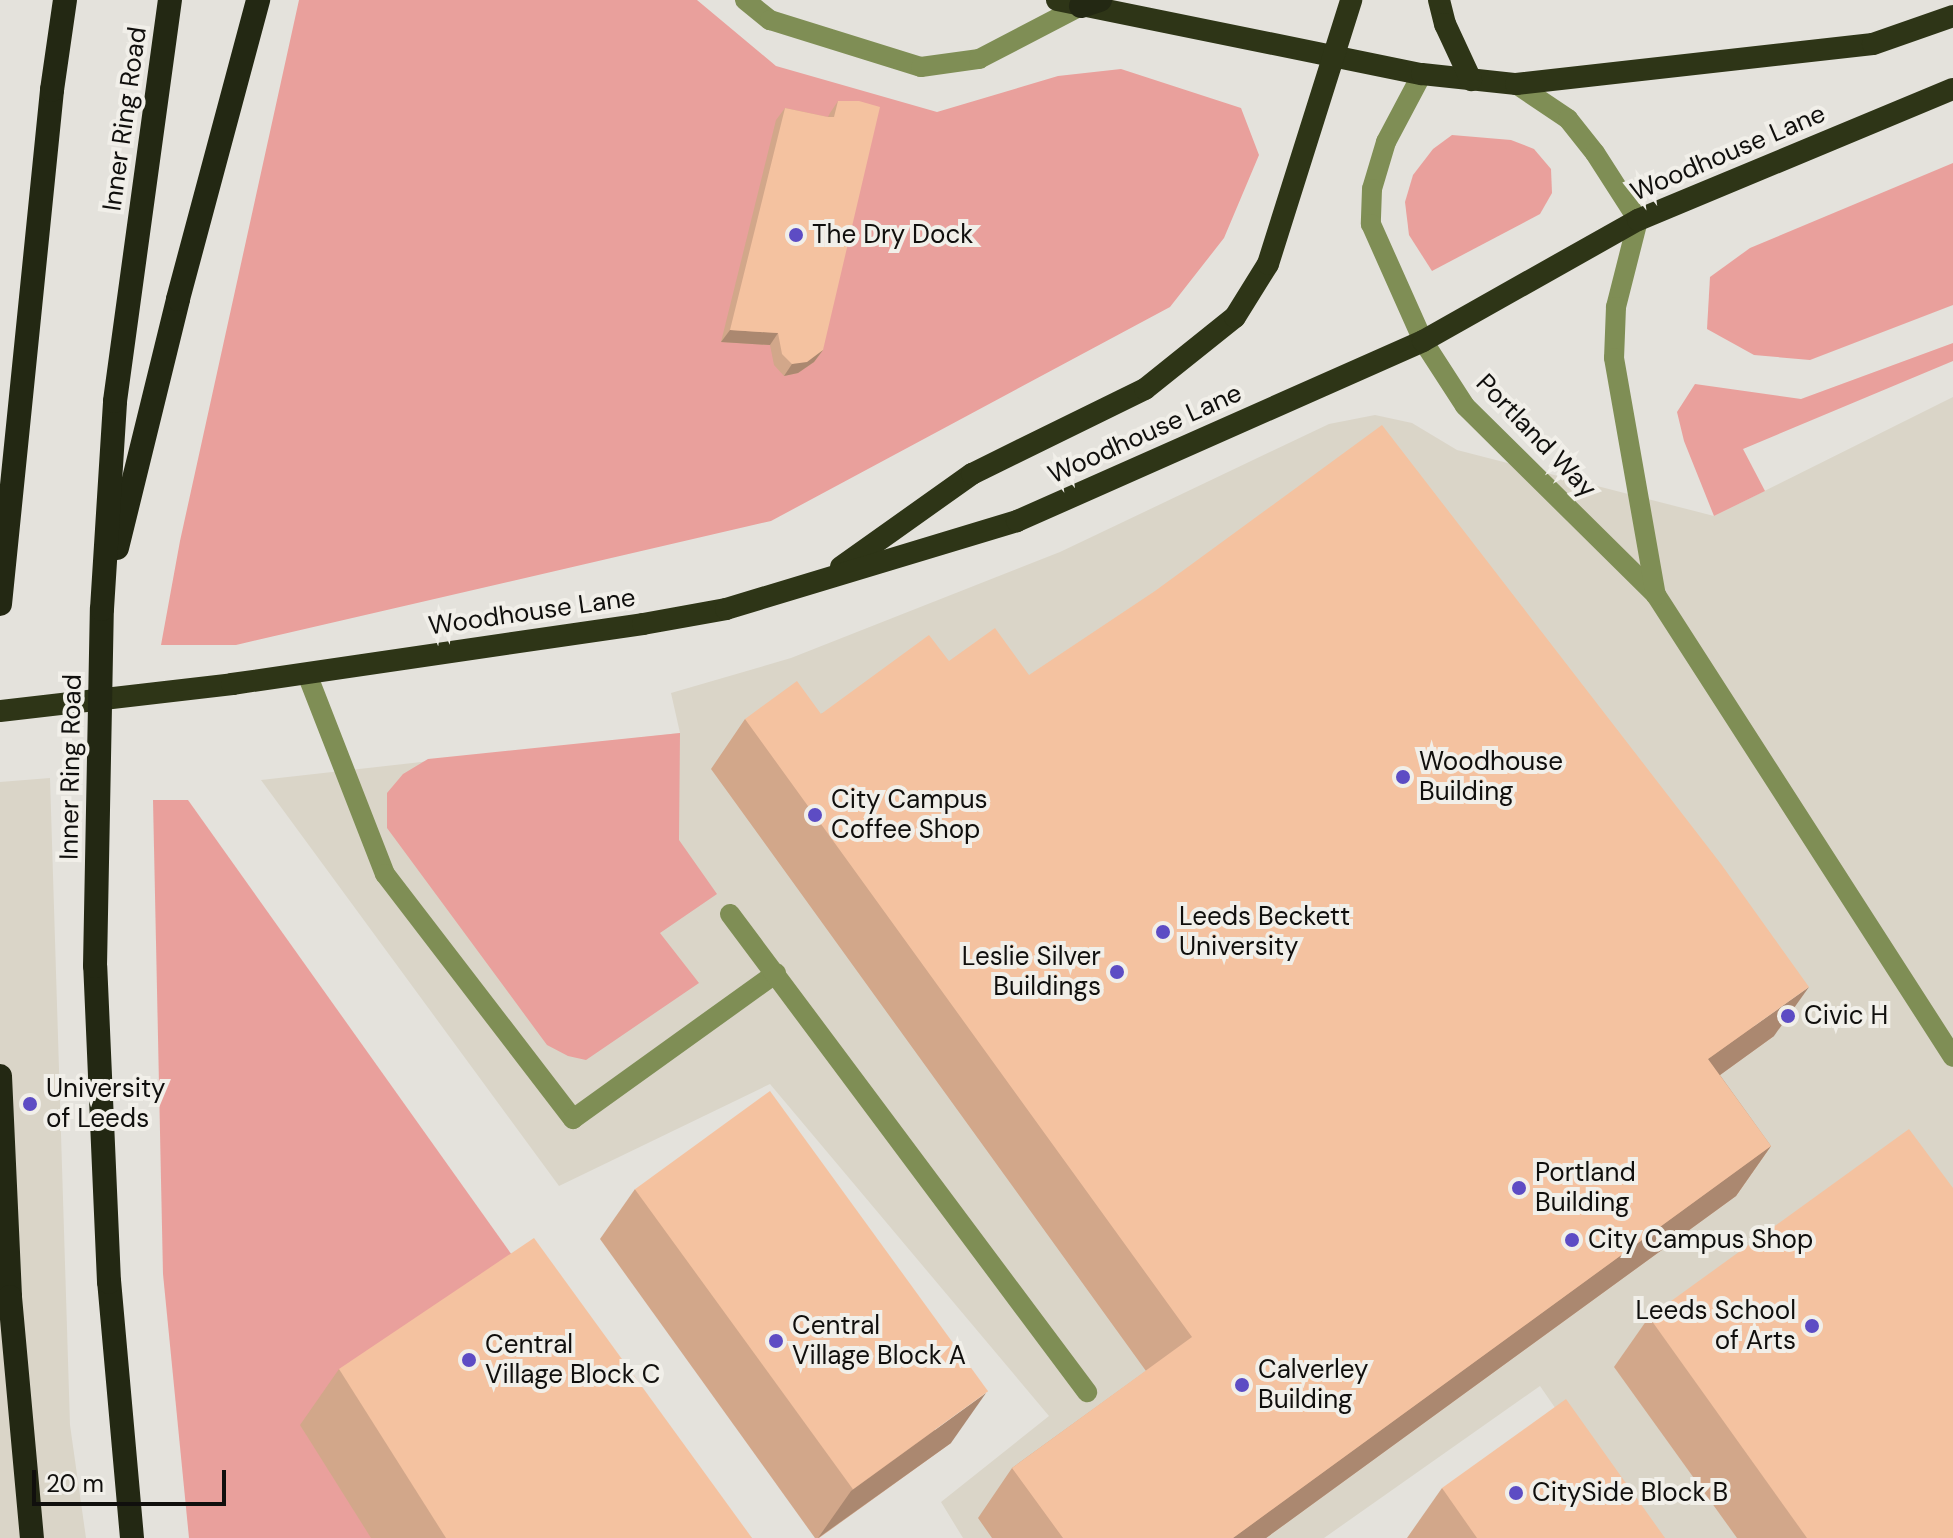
<!DOCTYPE html>
<html>
<head>
<meta charset="utf-8">
<style>
	body { margin:0 }
	#map { position:relative; width:1953px; height:1538px; overflow:hidden; background:#e4e2dc; font-family:"DM Sans",sans-serif }
	div>[style] { position:absolute }
	.built>* { inset:0; background:#dad5c8 }
	.green>* { inset:0; background:#e9a09c }
	.service>* { height:20px; margin:-10px; padding:0 10px; transform-origin:10px; border-radius:10px; background:#7f8e55 }
	.tertiary>* { height:20px; margin:-10px; padding:0 10px; transform-origin:10px; border-radius:10px; background:#7f8e55 }
	.trunk>* { height:22px; margin:-11px; padding:0 11px; transform-origin:11px; border-radius:11px; background:#2e3517 }
	.motorway>* { height:24px; margin:-12px; padding:0 12px; transform-origin:12px; border-radius:12px; background:#232813 }
	.wall>* { inset:0; background:#d2a78a }
	.shaded-wall>* { inset:0; background:#ab8870 }
	.building>* { inset:0; background:#f4c2a0; transform-origin:0 0 }
	.dots>* { width:22px; height:22px; translate:-50% -50%; box-sizing:border-box; border:4px solid #f1efe9; border-radius:50% }
	span { translate:-50% -50%; white-space:nowrap; text-align:center; line-height:1.15; -webkit-text-stroke:8px #f1efe9; paint-order:stroke }
	.street-label { font-size:26px; color:#100f0d }
	.poi-label { font-size:26px; color:#100f0d }
	.left { translate:0 -50%; text-align:left }
	.right { translate:-100% -50%; text-align:right }
	.scale { position:absolute; left:32px; top:1470px; width:194px; height:36px; box-sizing:border-box; border:4px solid #100f0d; border-top:0; padding-left:10px; font-size:24px; line-height:28px; white-space:nowrap; color:#100f0d; -webkit-text-stroke:6px #f1efe9; paint-order:stroke }
</style>
</head>
<body>
<div id="map">
	<div class="built">
		<div style="clip-path:polygon(1953px 397px,1953px 1538px,1645px 1538px,1540px 1386px,1324px 1538px,963px 1538px,941px 1502px,1049px 1416px,770px 1084px,559px 1186px,261px 780px,680px 733px,671px 693px,791px 658px,1060px 552px,1329px 424px,1375px 415px,1412px 423px,1457px 450px,1714px 516px)"></div>
		<div style="clip-path:polygon(50px 778px,70px 1425px,86px 1538px,0 1538px,0 782px)"></div>
	</div>
	<div class="green">
		<div style="clip-path:polygon(299px 0,697px 0,776px 66px,937px 112px,1058px 76px,1121px 69px,1241px 108px,1259px 155px,1224px 238px,1170px 307px,771px 521px,236px 645px,161px 645px,180px 541px)"></div>
		<div style="clip-path:polygon(1452px 135px,1511px 140px,1534px 149px,1551px 169px,1552px 193px,1540px 214px,1432px 271px,1409px 235px,1405px 202px,1413px 175px,1433px 149px)"></div>
		<div style="clip-path:polygon(1953px 163px,1953px 305px,1810px 360px,1754px 355px,1707px 329px,1710px 277px,1750px 248px)"></div>
		<div style="clip-path:polygon(1953px 343px,1953px 361px,1743px 449px,1765px 491px,1714px 516px,1684px 441px,1677px 412px,1695px 384px,1801px 399px)"></div>
		<div style="clip-path:polygon(680px 733px,679px 840px,717px 894px,660px 933px,699px 983px,586px 1060px,568px 1056px,547px 1045px,387px 828px,387px 793px,403px 774px,428px 759px)"></div>
		<div style="clip-path:polygon(153px 800px,188px 800px,524px 1272px,371px 1538px,189px 1538px,163px 1274px)"></div>
	</div>
	<div class="service">
		<div style="left:745px;top:0;width:32px;rotate:39deg"></div>
		<div style="left:770px;top:20px;width:158px;rotate:17.3deg"></div>
		<div style="left:921px;top:67px;width:59px;rotate:-7.9deg"></div>
		<div style="left:979px;top:59px;width:115px;rotate:-27.5deg"></div>
		<div style="left:307px;top:674px;width:215px;rotate:68.7deg"></div>
		<div style="left:385px;top:874px;width:309px;rotate:52.5deg"></div>
		<div style="left:573px;top:1119px;width:250px;rotate:-35.7deg"></div>
		<div style="left:730px;top:914px;width:597px;rotate:53.25deg"></div>
	</div>
	<div class="tertiary">
		<div style="left:1422px;top:74px;width:77px;rotate:117.9deg"></div>
		<div style="left:1386px;top:142px;width:49px;rotate:106.6deg"></div>
		<div style="left:1372px;top:189px;width:35px;rotate:92deg"></div>
		<div style="left:1371px;top:224px;width:128px;rotate:66deg"></div>
		<div style="left:1423px;top:341px;width:77px;rotate:57.1deg"></div>
		<div style="left:1465px;top:406px;width:269px;rotate:44.7deg"></div>
		<div style="left:1656px;top:595px;width:549px;rotate:57.26deg"></div>
		<div style="left:1516px;top:84px;width:63px;rotate:33.9deg"></div>
		<div style="left:1568px;top:119px;width:43px;rotate:51.5deg"></div>
		<div style="left:1595px;top:153px;width:80px;rotate:57.3deg"></div>
		<div style="left:1638px;top:220px;width:90px;rotate:104.2deg"></div>
		<div style="left:1616px;top:307px;width:51px;rotate:92.2deg"></div>
		<div style="left:1614px;top:358px;width:241px;rotate:80deg"></div>
	</div>
	<div class="trunk">
		<div style="left:1057px;top:0;width:372px;rotate:11.5deg"></div>
		<div style="left:1422px;top:74px;width:95px;rotate:6.1deg"></div>
		<div style="left:1516px;top:84px;width:359px;rotate:-6.4deg"></div>
		<div style="left:1873px;top:44px;width:85px;rotate:-19.3deg"></div>
		<div style="left:1439px;top:0;width:25px;rotate:76deg"></div>
		<div style="left:1445px;top:24px;width:62px;rotate:65.1deg"></div>
		<div style="left:841px;top:567px;width:161px;rotate:-35.4deg"></div>
		<div style="left:972px;top:474px;width:193px;rotate:-26.2deg"></div>
		<div style="left:1145px;top:389px;width:115px;rotate:-38.7deg"></div>
		<div style="left:1235px;top:317px;width:62px;rotate:-58.1deg"></div>
		<div style="left:1268px;top:264px;width:277px;rotate:-72.5deg"></div>
		<div style="left:0;top:711px;width:234px;rotate:-6.6deg"></div>
		<div style="left:232px;top:684px;width:415px;rotate:-8.3deg"></div>
		<div style="left:643px;top:624px;width:84px;rotate:-10.2deg"></div>
		<div style="left:726px;top:609px;width:304px;rotate:-16.8deg"></div>
		<div style="left:1017px;top:521px;width:444px;rotate:-23.9deg"></div>
		<div style="left:1423px;top:341px;width:247px;rotate:-29.4deg"></div>
		<div style="left:1638px;top:220px;width:341px;rotate:-22.6deg"></div>
	</div>
	<div class="motorway">
		<div style="left:1081px;top:6px;width:20px;rotate:-18deg"></div>
		<div style="left:117px;top:548px;width:256px;rotate:-76.2deg"></div>
		<div style="left:178px;top:299px;width:310px;rotate:-75deg"></div>
		<div style="left:0;top:604px;width:517px;rotate:-84.22deg"></div>
		<div style="left:52px;top:90px;width:91px;rotate:-81.8deg"></div>
		<div style="left:0;top:1076px;width:221px;rotate:87.4deg"></div>
		<div style="left:10px;top:1297px;width:242px;rotate:84.8deg"></div>
		<div style="left:132px;top:1538px;width:257px;rotate:-95.1deg"></div>
		<div style="left:109px;top:1282px;width:316px;rotate:-92.5deg"></div>
		<div style="left:95px;top:966px;width:357px;rotate:-88.9deg"></div>
		<div style="left:102px;top:609px;width:208px;rotate:-86.4deg"></div>
		<div style="left:115px;top:401px;width:405px;rotate:-82.2deg"></div>
	</div>
	<div class="wall">
		<div style="clip-path:polygon(838px 101px,823px 350px,814px 362px,798px 373px,784px 376px,774px 365px,770px 345px,721px 342px,776px 120px,785px 108px,828px 117px,830px 113px)"></div>
		<div style="clip-path:polygon(949px 661px,1029px 675px,1774px 1036px,1720px 1075px,1771px 1146px,1736px 1196px,1266px 1538px,992px 1538px,978px 1518px,1012px 1468px,1146px 1371px,711px 769px,745px 719px,821px 714px)"></div>
		<div style="clip-path:polygon(635px 1189px,951px 1443px,819px 1538px,815px 1538px,600px 1239px)"></div>
		<div style="clip-path:polygon(1649px 1317px,1953px 1538px,1737px 1538px,1614px 1367px)"></div>
		<div style="clip-path:polygon(339px 1369px,752px 1538px,371px 1538px,300px 1425px)"></div>
		<div style="clip-path:polygon(1442px 1488px,1665px 1538px,1407px 1538px)"></div>
	</div>
	<div class="shaded-wall">
		<div style="clip-path:polygon(730px 330px,778px 333px,770px 345px,721px 342px)"></div>
		<div style="clip-path:polygon(823px 350px,814px 362px,798px 373px,784px 376px,792px 364px)"></div>
		<div style="clip-path:polygon(1809px 987px,1774px 1036px,1673px 1109px,1708px 1059px)"></div>
		<div style="clip-path:polygon(1771px 1146px,1736px 1196px,1266px 1538px,1233px 1538px)"></div>
		<div style="clip-path:polygon(986px 1393px,951px 1443px,818px 1538px,851px 1491px)"></div>
	</div>
	<div class="building">
		<div style="clip-path:polygon(838px 101px,859px 101px,880px 107px,823px 350px,807px 362px,792px 364px,782px 354px,778px 333px,730px 330px,785px 108px,828px 117px,834px 117px)"></div>
		<div style="clip-path:polygon(1382px 425px,1721px 864px,1809px 987px,1708px 1059px,1771px 1146px,1233px 1538px,1063px 1538px,1012px 1468px,1192px 1337px,745px 719px,797px 681px,821px 714px,929px 635px,949px 661px,995px 628px,1029px 675px,1155px 591px)"></div>
		<div style="left:770px;top:1091px;width:371px;height:167px;rotate:54deg"></div>
		<div style="clip-path:polygon(1909px 1129px,1953px 1188px,1953px 1538px,1807px 1538px,1649px 1317px)"></div>
		<div style="clip-path:polygon(534px 1238px,752px 1538px,446px 1538px,339px 1369px)"></div>
		<div style="clip-path:polygon(1566px 1399px,1665px 1538px,1477px 1538px,1442px 1488px)"></div>
	</div>
	<div class="dots">
		<div style="left:796px;top:235px;background:#5d4cc4"></div>
		<div style="left:1403px;top:777px;background:#5d4cc4"></div>
		<div style="left:815px;top:815px;background:#5d4cc4"></div>
		<div style="left:1163px;top:932px;background:#5d4cc4"></div>
		<div style="left:1117px;top:972px;background:#5d4cc4"></div>
		<div style="left:1788px;top:1016px;background:#5d4cc4"></div>
		<div style="left:30px;top:1104px;background:#5d4cc4"></div>
		<div style="left:1519px;top:1188px;background:#5d4cc4"></div>
		<div style="left:1572px;top:1240px;background:#5d4cc4"></div>
		<div style="left:1812px;top:1326px;background:#5d4cc4"></div>
		<div style="left:776px;top:1341px;background:#5d4cc4"></div>
		<div style="left:469px;top:1360px;background:#5d4cc4"></div>
		<div style="left:1242px;top:1385px;background:#5d4cc4"></div>
		<div style="left:1516px;top:1493px;background:#5d4cc4"></div>
	</div>
	<div class="street-label">
		<span style="left:125px;top:119px;rotate:-82deg">Inner Ring Road</span>
		<span style="left:1728px;top:153px;rotate:-23deg">Woodhouse Lane</span>
		<span style="left:1145px;top:434px;rotate:-24deg">Woodhouse Lane</span>
		<span style="left:1536px;top:436px;rotate:46deg">Portland Way</span>
		<span style="left:532px;top:612px;rotate:-8deg">Woodhouse Lane</span>
		<span style="left:71px;top:767px;rotate:-89deg">Inner Ring Road</span>
	</div>
	<div class="poi-label">
		<span class="left" style="left:812px;top:235px">The Dry Dock</span>
		<span class="left" style="left:1419px;top:777px">Woodhouse<br>Building</span>
		<span class="left" style="left:831px;top:815px">City Campus<br>Coffee Shop</span>
		<span class="left" style="left:1179px;top:932px">Leeds Beckett<br>University</span>
		<span class="right" style="left:1101px;top:972px">Leslie Silver<br>Buildings</span>
		<span class="left" style="left:1804px;top:1016px">Civic H</span>
		<span class="left" style="left:46px;top:1104px">University<br>of Leeds</span>
		<span class="left" style="left:1535px;top:1188px">Portland<br>Building</span>
		<span class="left" style="left:1588px;top:1240px">City Campus Shop</span>
		<span class="right" style="left:1796px;top:1326px">Leeds School<br>of Arts</span>
		<span class="left" style="left:792px;top:1341px">Central<br>Village Block A</span>
		<span class="left" style="left:485px;top:1360px">Central<br>Village Block C</span>
		<span class="left" style="left:1258px;top:1385px">Calverley<br>Building</span>
		<span class="left" style="left:1532px;top:1493px">CitySide Block B</span>
	</div>
	<div class="scale">20 m</div>
</div>
</body>
</html>
